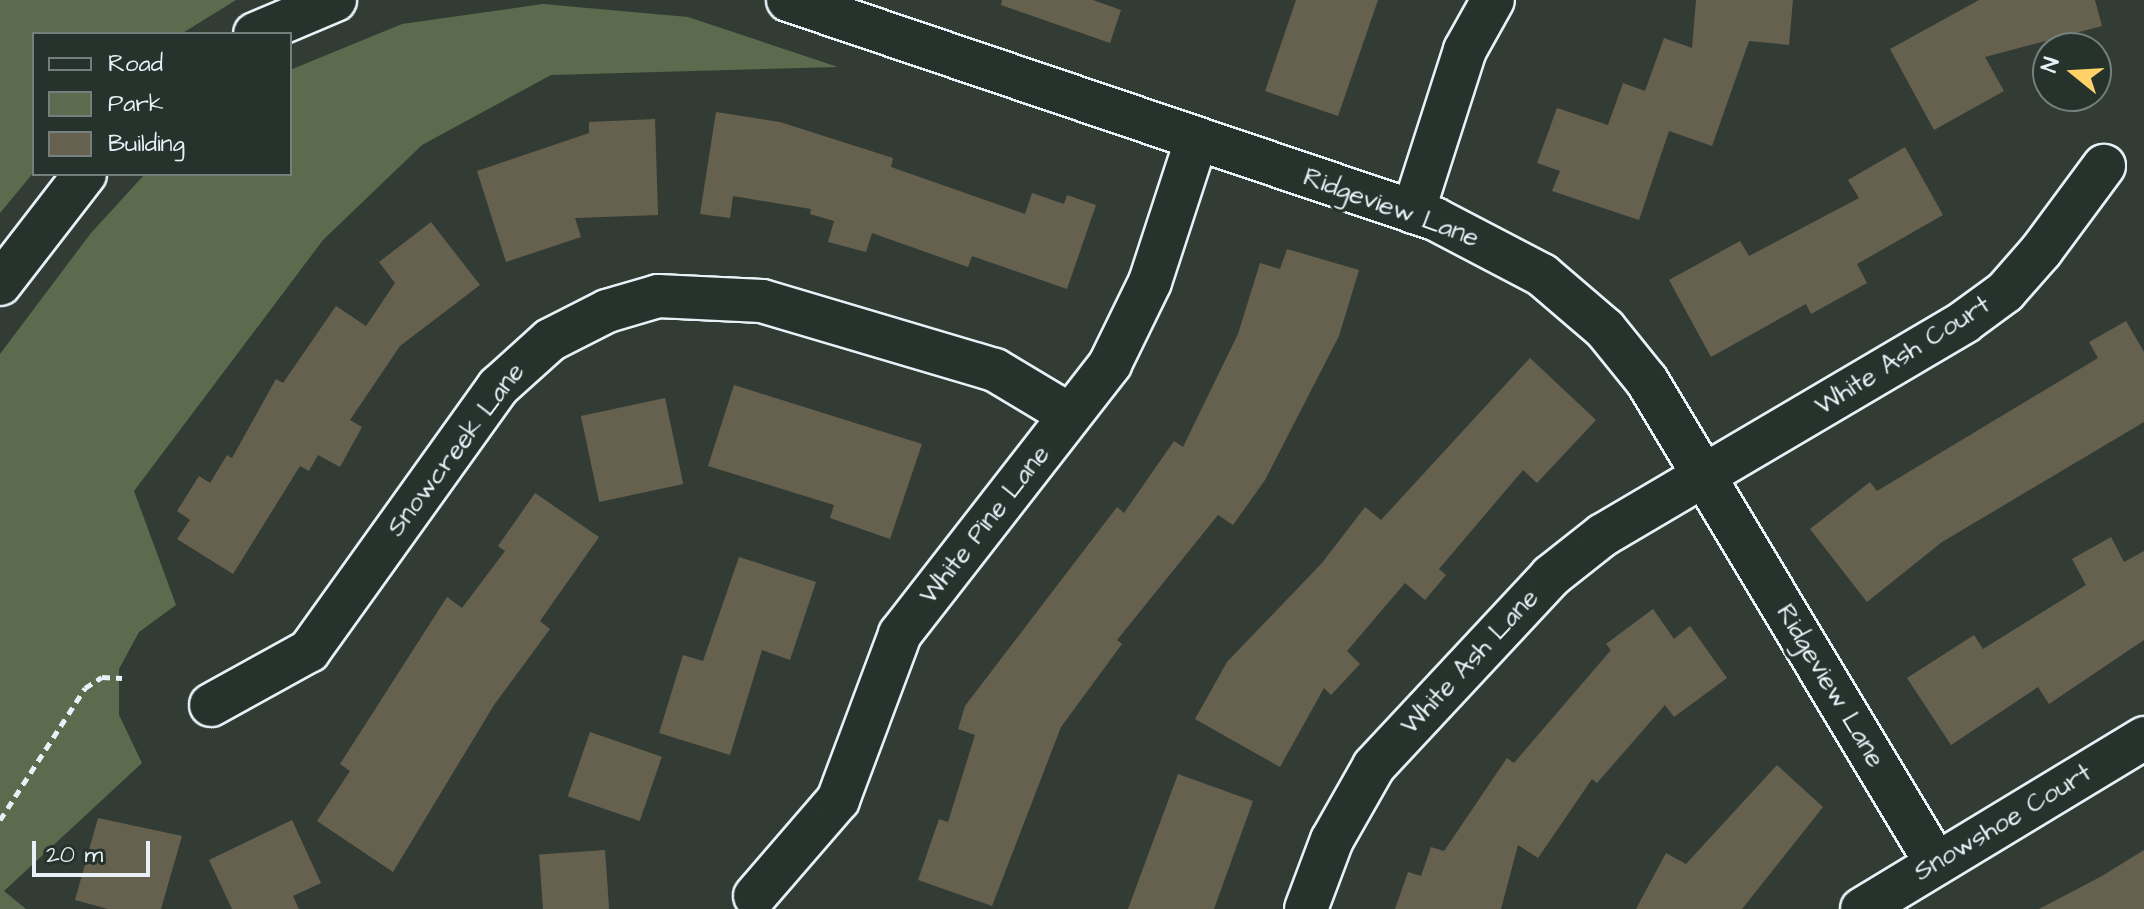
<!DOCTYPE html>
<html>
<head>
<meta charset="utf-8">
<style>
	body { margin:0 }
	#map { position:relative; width:2144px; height:909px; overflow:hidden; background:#333c34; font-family:"Architects Daughter",sans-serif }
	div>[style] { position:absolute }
	.green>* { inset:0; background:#5c6b4d }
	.building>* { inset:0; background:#66614f; transform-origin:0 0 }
	.path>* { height:5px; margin-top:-2.5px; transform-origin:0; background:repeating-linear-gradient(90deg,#e8f1f8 0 8px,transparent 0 14px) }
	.roads { filter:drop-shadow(2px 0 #e8f1f8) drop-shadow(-2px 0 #e8f1f8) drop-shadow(0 2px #e8f1f8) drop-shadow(0 -2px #e8f1f8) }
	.minor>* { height:42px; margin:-21px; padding:0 21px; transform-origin:21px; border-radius:21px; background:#26332d }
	span { translate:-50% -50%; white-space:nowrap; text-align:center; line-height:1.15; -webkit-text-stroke:7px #26332d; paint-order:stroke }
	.street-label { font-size:26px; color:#e8f1f8 }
	.legend { position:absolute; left:32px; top:32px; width:260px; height:144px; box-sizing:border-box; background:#26332d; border:2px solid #747f7e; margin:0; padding:10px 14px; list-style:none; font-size:24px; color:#e8f1f8 }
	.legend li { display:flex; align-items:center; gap:16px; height:40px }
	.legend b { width:40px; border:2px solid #747f7e }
	.north { position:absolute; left:2032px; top:32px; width:80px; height:80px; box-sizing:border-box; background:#26332d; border:2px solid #747f7e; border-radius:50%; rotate:288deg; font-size:22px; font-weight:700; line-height:32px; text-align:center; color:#e8f1f8 }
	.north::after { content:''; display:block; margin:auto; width:28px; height:36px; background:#ffd166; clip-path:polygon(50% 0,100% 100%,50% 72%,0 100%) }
	.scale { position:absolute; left:32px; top:841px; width:118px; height:36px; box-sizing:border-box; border:4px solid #e8f1f8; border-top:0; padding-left:10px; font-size:24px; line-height:28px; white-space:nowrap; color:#e8f1f8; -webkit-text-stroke:6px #26332d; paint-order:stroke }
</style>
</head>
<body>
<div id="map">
	<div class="green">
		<div style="clip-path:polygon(0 0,236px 0,181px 34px,34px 34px,34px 172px,0 213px)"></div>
		<div style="clip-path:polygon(543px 4px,688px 17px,838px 67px,551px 75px,422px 145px,323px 240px,134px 491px,176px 605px,139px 632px,119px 669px,119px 715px,142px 763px,4px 891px,26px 909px,0 909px,0 354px,91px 233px,145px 174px,290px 174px,290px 70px,402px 24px)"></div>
	</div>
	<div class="building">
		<div style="clip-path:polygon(1002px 0,1093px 0,1121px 10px,1110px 43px,1001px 5px)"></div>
		<div style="clip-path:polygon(1296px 0,1378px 0,1338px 116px,1265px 91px)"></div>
		<div style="clip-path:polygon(1696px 0,1793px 0,1789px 45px,1749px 41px,1712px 146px,1669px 131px,1639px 220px,1552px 191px,1560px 171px,1537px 163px,1557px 108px,1608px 125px,1623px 83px,1645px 91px,1664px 38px,1692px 48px)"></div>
		<div style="clip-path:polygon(1979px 0,2095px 0,2102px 26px,1985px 57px,2004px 91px,1934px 130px,1890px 49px)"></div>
		<div style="clip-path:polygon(716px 112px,780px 122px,893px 158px,891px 167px,1025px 214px,1032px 193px,1064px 204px,1067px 195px,1096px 205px,1067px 289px,972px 256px,968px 267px,872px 233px,866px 252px,828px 242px,834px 221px,810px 214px,811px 209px,733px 196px,730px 218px,700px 214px)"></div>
		<div style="clip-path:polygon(655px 119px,658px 215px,575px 218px,581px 237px,506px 262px,477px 171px,589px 133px,589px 122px)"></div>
		<div style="clip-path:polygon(1905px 147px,1943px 215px,1857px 264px,1867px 283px,1811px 314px,1806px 304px,1711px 357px,1669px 280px,1740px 241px,1749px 256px,1859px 198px,1848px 180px)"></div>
		<div style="clip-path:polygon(431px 222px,480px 285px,400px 346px,350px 420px,362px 427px,340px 467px,318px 455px,309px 471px,300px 466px,233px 574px,177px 539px,190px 520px,177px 511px,199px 476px,210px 483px,227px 455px,232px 458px,276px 379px,283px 383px,336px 306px,366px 326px,395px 283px,379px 262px)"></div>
		<div style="clip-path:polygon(1287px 249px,1359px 270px,1339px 336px,1265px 480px,1233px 525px,1218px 515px,1117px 640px,1122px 644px,1061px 727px,992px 906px,918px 880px,939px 819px,948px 822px,975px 735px,958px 729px,965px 706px,1117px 507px,1124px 513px,1174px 441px,1183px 447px,1238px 334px,1260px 263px,1280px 269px)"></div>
		<div style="clip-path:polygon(2126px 321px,2144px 352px,2144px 422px,1942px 542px,1867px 602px,1810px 529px,1870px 482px,1877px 491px,2098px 358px,2089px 342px)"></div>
		<div style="clip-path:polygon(1530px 358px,1596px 420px,1537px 483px,1523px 470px,1439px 569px,1446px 575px,1425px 600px,1405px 583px,1347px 651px,1360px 664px,1331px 695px,1324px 688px,1280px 767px,1195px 719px,1227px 662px,1322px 563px,1365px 507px,1381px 520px)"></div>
		<div style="clip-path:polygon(734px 385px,922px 444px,890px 539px,830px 518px,834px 505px,708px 466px)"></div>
		<div style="left:665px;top:398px;width:88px;height:86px;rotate:78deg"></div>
		<div style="clip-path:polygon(535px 493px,599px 537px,540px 621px,550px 629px,494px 705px,393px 872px,317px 821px,350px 771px,340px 764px,447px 597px,462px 608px,505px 551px,498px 546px)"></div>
		<div style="clip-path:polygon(2111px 537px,2124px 562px,2144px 551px,2144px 640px,2049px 704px,2038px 687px,1951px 745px,1907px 678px,1974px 635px,1983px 649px,2086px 585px,2072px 559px)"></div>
		<div style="clip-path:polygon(739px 557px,816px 582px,790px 660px,762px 650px,730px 755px,659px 733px,683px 655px,703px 661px)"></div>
		<div style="clip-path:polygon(1653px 609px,1674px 639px,1690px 626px,1727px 678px,1674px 717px,1665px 705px,1597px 783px,1592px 779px,1538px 858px,1518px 845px,1501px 909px,1395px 909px,1408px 872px,1421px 876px,1431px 847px,1444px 851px,1507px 758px,1514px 763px,1611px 650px,1606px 644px)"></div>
		<div style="left:590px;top:732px;width:76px;height:68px;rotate:19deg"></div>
		<div style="clip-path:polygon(1777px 765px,1823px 807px,1742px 909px,1636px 909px,1666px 853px,1686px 864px)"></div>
		<div style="clip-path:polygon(1178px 774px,1253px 801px,1214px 909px,1128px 909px)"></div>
		<div style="clip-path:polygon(98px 818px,182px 836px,161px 909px,108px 909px,75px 900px)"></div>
		<div style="clip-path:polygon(292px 820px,321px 883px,293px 896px,299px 909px,232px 909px,209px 860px)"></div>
		<div style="left:605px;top:850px;width:59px;height:66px;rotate:86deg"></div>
		<div style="clip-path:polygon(2144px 850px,2144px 909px,2039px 909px,2102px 876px)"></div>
	</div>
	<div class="path">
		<div style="left:0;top:820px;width:157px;rotate:-57.2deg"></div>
		<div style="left:85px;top:688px;width:20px;rotate:-33deg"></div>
		<div style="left:102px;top:677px;width:20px;rotate:3deg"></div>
	</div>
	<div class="roads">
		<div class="minor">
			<div style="left:788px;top:0;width:683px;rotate:18.7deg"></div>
			<div style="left:1435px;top:219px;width:121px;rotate:27.6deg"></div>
			<div style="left:1542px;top:275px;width:83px;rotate:40.6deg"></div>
			<div style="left:1605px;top:329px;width:67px;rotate:51.1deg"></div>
			<div style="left:1647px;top:381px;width:562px;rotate:59.05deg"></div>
			<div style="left:255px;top:34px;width:87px;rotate:-23deg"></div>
			<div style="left:1413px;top:212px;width:170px;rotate:-72.2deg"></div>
			<div style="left:1465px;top:50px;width:57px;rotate:-60.8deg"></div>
			<div style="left:0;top:284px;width:139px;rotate:-52.3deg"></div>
			<div style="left:211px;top:705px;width:112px;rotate:-28.9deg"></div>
			<div style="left:309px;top:651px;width:325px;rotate:-54.4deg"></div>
			<div style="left:498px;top:387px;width:70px;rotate:-42.1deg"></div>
			<div style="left:550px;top:340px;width:64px;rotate:-27deg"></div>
			<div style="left:607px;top:311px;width:53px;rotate:-16.4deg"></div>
			<div style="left:658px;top:296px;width:104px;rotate:2.8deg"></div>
			<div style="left:762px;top:301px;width:243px;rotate:16.5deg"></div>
			<div style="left:995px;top:370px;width:87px;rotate:31deg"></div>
			<div style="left:755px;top:896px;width:127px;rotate:-49.2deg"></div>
			<div style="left:838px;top:800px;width:177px;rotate:-69.5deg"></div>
			<div style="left:900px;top:634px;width:342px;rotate:-52.1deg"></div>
			<div style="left:1110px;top:364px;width:91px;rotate:-64deg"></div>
			<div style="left:1150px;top:282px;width:148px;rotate:-71.9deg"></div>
			<div style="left:1306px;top:909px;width:74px;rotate:-69.4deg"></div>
			<div style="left:1332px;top:840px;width:85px;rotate:-60.4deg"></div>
			<div style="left:1374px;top:766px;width:260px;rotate:-47deg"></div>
			<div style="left:1551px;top:576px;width:66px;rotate:-38.3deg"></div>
			<div style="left:1603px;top:535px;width:419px;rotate:-30.5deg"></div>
			<div style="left:1964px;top:322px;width:51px;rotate:-36.2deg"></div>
			<div style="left:2005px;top:292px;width:55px;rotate:-48.7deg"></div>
			<div style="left:2041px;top:251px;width:106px;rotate:-53.5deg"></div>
			<div style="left:1862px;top:909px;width:330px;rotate:-31.2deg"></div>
		</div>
	</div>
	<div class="street-label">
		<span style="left:1391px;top:208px;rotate:20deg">Ridgeview Lane</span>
		<span style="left:1903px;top:356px;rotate:-32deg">White Ash Court</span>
		<span style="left:456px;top:450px;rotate:-53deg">Snowcreek Lane</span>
		<span style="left:985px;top:525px;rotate:-52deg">White Pine Lane</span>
		<span style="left:1470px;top:662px;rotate:-47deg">White Ash Lane</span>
		<span style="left:1830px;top:686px;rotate:59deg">Ridgeview Lane</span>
		<span style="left:2003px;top:823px;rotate:-31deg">Snowshoe Court</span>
	</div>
	<ul class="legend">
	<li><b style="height:10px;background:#26332d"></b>Road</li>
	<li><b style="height:22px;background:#5c6b4d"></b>Park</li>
	<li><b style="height:22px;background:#66614f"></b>Building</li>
	</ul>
	<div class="north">N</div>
	<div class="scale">20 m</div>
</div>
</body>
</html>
